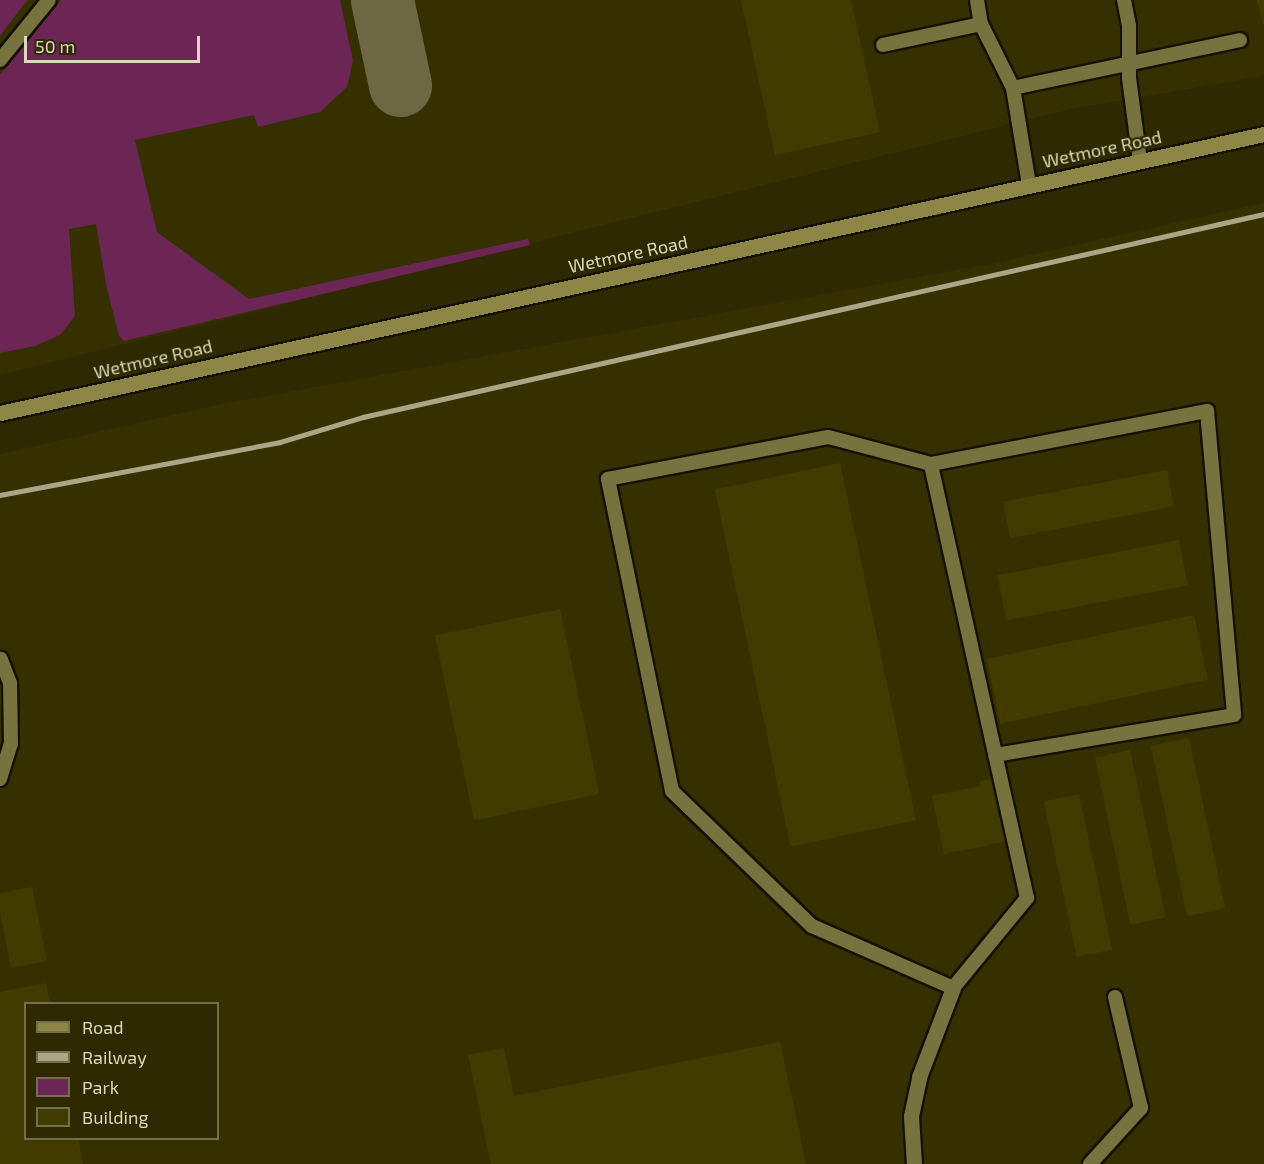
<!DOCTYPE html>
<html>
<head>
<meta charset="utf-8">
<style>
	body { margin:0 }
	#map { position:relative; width:1264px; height:1164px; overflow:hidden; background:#2e2901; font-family:"Exo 2",sans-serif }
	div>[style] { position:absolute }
	.built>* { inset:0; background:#363000 }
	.green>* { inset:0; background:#6c2656 }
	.taxiway>* { height:63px; margin:-31.5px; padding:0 31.5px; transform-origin:31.5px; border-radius:31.5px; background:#6c6844 }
	.building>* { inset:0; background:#423b00; transform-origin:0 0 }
	.roads { filter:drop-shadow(2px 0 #151100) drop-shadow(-2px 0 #151100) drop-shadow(0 2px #151100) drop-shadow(0 -2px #151100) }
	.service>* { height:14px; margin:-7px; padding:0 7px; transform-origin:7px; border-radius:7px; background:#78723e }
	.minor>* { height:15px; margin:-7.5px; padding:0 7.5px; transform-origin:7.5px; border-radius:7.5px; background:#78723e }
	.secondary>* { height:15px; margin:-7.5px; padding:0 7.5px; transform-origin:7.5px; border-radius:7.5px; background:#8e8646 }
	.rail>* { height:4.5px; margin:-2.25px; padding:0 2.25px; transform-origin:2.25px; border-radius:2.25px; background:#aaa688 }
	span { translate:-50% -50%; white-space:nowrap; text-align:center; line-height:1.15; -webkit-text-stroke:4.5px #2e2901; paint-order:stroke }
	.street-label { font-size:18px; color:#dbd8bd }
	.legend { position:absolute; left:24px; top:1002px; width:195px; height:138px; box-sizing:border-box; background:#2e2901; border:2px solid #736f4c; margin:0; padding:8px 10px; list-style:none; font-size:18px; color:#dbd8bd }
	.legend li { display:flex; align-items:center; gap:12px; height:30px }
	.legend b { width:30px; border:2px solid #736f4c }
	.scale { position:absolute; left:24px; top:36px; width:176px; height:27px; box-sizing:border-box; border:3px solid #dbd8bd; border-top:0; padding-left:8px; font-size:18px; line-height:21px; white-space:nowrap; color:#dbd8bd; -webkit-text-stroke:4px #2e2901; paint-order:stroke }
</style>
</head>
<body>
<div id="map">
	<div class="built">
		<div style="clip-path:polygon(0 0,1264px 0,1264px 76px,1070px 109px,0 375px)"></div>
		<div style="clip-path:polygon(evenodd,1264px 203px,1264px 1164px,0 1164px,0 454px,222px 404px,990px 264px,1264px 203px,26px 1004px,218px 1004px,218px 1138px,26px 1138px,26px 1004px)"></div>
	</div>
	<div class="green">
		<div style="clip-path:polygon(0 0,27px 0,0 36px)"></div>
		<div style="clip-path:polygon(61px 0,340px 0,353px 61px,347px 87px,320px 112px,258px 127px,254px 115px,135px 140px,157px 232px,249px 299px,528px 239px,530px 245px,124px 341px,119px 336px,107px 289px,96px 224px,69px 229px,75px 316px,60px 335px,35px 346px,0 353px,0 75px)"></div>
	</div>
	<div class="taxiway">
		<div style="left:382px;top:0;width:87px;rotate:78deg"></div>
	</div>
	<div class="building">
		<div style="clip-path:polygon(741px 0,851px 0,880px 132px,775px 155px)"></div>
		<div style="clip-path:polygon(1257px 0,1264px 0,1264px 25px,1263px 25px)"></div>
		<div style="left:840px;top:463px;width:365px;height:128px;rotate:78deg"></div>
		<div style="left:1167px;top:470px;width:37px;height:167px;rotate:79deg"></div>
		<div style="left:1179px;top:540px;width:46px;height:185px;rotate:79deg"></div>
		<div style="left:560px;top:609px;width:189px;height:128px;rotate:78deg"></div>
		<div style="left:1194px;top:615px;width:66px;height:212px;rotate:78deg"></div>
		<div style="left:1189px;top:738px;width:174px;height:39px;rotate:78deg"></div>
		<div style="left:1130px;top:750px;width:171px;height:36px;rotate:78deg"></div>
		<div style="clip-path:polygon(996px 778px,1009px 841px,944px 854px,932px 796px,981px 786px,980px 781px)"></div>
		<div style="left:1079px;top:794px;width:159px;height:36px;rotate:78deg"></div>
		<div style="clip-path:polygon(32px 887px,47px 961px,11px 968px,0 912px,0 893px)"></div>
		<div style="clip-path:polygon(46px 983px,50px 1004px,26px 1004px,26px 1138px,78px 1138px,83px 1164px,0 1164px,0 992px)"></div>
		<div style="clip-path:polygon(780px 1042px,806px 1164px,491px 1164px,468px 1055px,504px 1048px,514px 1096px)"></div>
	</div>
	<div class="roads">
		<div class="service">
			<div style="left:977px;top:0;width:24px;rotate:81deg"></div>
			<div style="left:981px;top:24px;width:72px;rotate:63.4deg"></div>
			<div style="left:1013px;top:88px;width:98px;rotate:80.6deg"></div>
			<div style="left:1124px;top:0;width:26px;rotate:79deg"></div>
			<div style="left:1129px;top:26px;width:52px;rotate:90deg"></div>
			<div style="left:1129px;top:78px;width:84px;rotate:82.5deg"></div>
			<div style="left:883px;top:45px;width:100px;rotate:-12.1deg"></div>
			<div style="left:0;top:60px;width:77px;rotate:-50.8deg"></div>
			<div style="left:1013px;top:88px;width:232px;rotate:-11.9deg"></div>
			<div style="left:931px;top:464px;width:106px;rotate:-165.3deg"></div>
			<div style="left:828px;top:437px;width:224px;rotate:169.2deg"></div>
			<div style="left:608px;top:479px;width:318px;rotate:78.4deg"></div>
			<div style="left:672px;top:791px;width:194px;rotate:44deg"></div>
			<div style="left:812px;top:926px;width:154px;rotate:23.7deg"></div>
			<div style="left:953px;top:988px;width:117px;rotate:-50.6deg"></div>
			<div style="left:1027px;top:898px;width:444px;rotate:-102.5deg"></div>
			<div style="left:931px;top:464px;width:281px;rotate:-10.9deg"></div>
			<div style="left:1207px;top:411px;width:305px;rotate:84.9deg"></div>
			<div style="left:1234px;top:715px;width:242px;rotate:170.5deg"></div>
			<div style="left:0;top:779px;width:37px;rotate:-73deg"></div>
			<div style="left:11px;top:744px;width:61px;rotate:-90.9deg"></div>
			<div style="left:10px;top:683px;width:26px;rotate:-111deg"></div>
			<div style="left:1090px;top:1164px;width:76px;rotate:-47.7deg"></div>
			<div style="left:1141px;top:1108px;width:114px;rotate:-103.2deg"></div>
		</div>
		<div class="minor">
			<div style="left:914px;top:1164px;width:48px;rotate:-93.6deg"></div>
			<div style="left:911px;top:1116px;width:40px;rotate:-78deg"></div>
			<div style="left:919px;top:1077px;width:95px;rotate:-69.1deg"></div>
		</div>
		<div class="secondary">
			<div style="left:0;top:413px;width:1294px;rotate:-12.45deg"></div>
		</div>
	</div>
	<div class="rail">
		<div style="left:0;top:495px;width:285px;rotate:-10.7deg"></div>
		<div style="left:280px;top:442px;width:87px;rotate:-16.8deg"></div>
		<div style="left:363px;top:417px;width:924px;rotate:-12.7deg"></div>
	</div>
	<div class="street-label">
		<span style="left:1102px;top:149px;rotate:-12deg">Wetmore Road</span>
		<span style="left:628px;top:254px;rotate:-12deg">Wetmore Road</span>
		<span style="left:153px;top:359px;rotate:-13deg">Wetmore Road</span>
	</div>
	<ul class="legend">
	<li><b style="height:8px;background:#8e8646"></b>Road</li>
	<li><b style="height:8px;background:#aaa688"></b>Railway</li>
	<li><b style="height:16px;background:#6c2656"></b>Park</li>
	<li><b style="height:16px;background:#423b00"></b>Building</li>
	</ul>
	<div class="scale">50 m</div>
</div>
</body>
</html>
